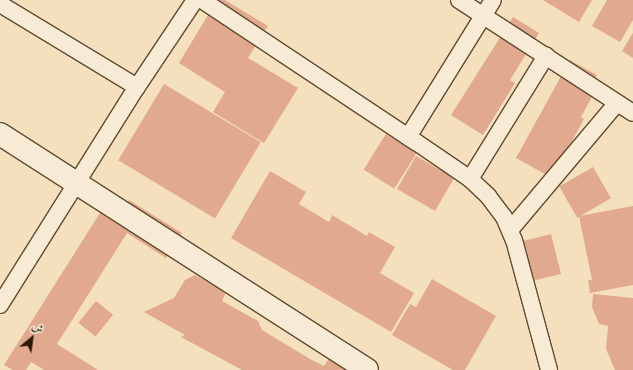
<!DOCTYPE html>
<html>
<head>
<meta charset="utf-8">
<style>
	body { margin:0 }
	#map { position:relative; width:633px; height:370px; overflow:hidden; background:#f5e0be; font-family:"EB Garamond",Amiri,serif }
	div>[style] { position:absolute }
	.building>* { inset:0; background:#e1a98d; transform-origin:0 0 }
	.roads { filter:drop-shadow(1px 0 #5e4c31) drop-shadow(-1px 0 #5e4c31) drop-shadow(0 1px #5e4c31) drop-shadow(0 -1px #5e4c31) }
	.street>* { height:16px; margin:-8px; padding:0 8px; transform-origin:8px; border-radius:8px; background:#f8ebd5 }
	.secondary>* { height:22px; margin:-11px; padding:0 11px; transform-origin:11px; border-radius:11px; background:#f8ebd5 }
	span { translate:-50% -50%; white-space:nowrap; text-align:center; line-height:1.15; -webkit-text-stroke:3px #f8ebd5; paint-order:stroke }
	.north { position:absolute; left:12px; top:318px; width:40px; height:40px; -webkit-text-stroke:3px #f8ebd5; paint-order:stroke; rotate:29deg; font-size:11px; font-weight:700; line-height:16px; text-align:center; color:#2b1a02 }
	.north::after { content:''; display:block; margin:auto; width:14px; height:18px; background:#2b1a02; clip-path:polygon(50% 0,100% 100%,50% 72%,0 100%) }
</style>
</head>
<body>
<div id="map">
	<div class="building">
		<div style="clip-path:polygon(217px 0,225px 0,268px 26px,248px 58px,298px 88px,264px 143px,213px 112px,225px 92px,179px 63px)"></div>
		<div style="clip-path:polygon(543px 0,592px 0,579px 22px)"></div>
		<div style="clip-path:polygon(607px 0,633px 0,633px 20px,620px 42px,592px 26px)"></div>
		<div style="clip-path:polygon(513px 17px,539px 33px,510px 80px,515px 83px,483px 135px,451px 115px)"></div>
		<div style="clip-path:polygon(633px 33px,633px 58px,622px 51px)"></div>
		<div style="clip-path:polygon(570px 60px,597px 75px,589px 88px,595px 91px,581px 117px,584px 119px,552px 178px,516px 158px)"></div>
		<div style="left:164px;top:84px;width:113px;height:89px;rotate:31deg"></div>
		<div style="left:386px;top:134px;width:36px;height:42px;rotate:32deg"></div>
		<div style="left:416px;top:156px;width:44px;height:38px;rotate:30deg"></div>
		<div style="left:593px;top:167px;width:36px;height:39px;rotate:60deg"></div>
		<div style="clip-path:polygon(270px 171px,306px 192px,299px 204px,329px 222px,332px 215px,367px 236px,369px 232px,395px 247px,380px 273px,414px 293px,391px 332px,231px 238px)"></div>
		<div style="clip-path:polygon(129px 200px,182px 233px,166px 258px,127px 233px,57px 344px,98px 370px,44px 370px,31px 362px,26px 370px,13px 370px,4px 365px,105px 205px,120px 214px)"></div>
		<div style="clip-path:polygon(633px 206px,633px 285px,590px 293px,588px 280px,592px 280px,579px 216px)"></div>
		<div style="clip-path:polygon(551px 234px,561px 274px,519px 284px,515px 243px)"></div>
		<div style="clip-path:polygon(195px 275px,226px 292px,222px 301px,258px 321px,262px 330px,310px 359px,324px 366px,330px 357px,354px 370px,242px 370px,181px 337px,185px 335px,144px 312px,174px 298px,185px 280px)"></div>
		<div style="clip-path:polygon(432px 279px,496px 316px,465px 370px,453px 370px,392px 335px,410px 304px,416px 307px)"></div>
		<div style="clip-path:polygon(593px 294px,633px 298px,633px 370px,615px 370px,606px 349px,608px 326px,599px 324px,592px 307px)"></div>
		<div style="left:96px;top:301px;width:22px;height:28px;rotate:39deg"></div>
	</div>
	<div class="roads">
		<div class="street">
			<div style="left:202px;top:0;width:257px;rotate:33.6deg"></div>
			<div style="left:416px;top:142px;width:65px;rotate:34.4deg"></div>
			<div style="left:470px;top:179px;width:25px;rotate:43deg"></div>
			<div style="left:488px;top:196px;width:26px;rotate:53deg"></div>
			<div style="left:504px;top:217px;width:25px;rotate:67deg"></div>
			<div style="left:514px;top:240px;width:135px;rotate:74.9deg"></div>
			<div style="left:459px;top:0;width:207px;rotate:33deg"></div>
			<div style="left:0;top:4px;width:160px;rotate:31.2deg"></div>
			<div style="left:408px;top:137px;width:161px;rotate:-58.2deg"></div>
			<div style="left:470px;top:179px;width:145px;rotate:-58.3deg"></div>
			<div style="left:510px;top:230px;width:166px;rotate:-49.9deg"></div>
			<div style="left:0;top:305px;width:257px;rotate:-57.9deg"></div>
			<div style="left:137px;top:87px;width:105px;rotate:-56.3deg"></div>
		</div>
		<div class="secondary">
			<div style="left:0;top:134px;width:436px;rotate:32.7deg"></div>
		</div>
	</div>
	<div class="north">ش</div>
</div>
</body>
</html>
